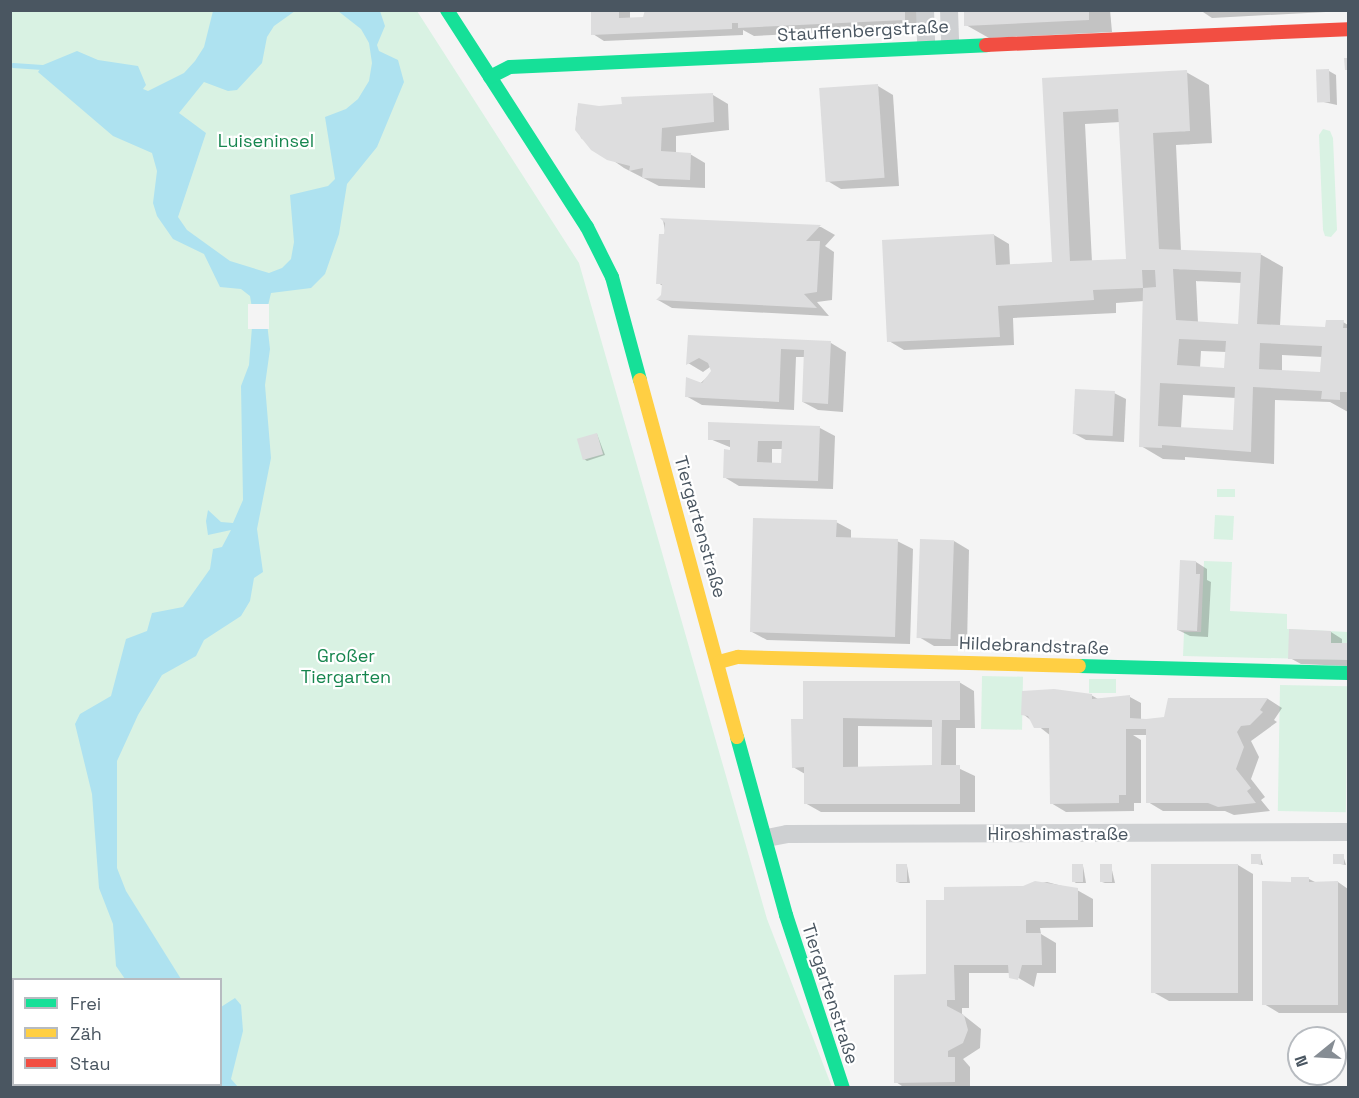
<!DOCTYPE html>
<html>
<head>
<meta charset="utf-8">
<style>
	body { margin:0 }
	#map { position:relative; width:1359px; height:1098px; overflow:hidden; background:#f4f4f4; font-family:"Space Grotesk",sans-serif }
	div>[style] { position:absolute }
	.green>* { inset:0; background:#d9f2e3; transform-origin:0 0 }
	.water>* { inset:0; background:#aee2f0 }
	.pier>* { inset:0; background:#f4f4f4; transform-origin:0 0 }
	.shadow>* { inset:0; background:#0003 }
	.stream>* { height:4.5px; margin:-2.25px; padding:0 2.25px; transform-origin:2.25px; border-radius:2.25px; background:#aee2f0 }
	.building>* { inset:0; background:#ddddde; transform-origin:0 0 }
	.street>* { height:18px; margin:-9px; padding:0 9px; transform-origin:9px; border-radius:9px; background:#ced0d2 }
	.fast>* { height:14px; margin:-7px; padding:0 7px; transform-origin:7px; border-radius:7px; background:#16e098 }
	.slow>* { height:14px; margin:-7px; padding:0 7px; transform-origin:7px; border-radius:7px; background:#ffcf43 }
	.jam>* { height:14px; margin:-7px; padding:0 7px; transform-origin:7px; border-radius:7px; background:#f24e42 }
	span { translate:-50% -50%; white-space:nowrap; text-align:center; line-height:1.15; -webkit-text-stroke:4.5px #fff; paint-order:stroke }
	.street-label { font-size:18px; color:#4a5661 }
	.park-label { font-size:18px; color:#17864f }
	.frame { position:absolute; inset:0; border:12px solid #4a5661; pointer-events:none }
	.legend { position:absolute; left:12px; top:978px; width:210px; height:108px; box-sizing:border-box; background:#fff; border:2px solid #b7bbc0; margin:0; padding:8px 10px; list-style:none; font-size:18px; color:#4a5661 }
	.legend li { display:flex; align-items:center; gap:12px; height:30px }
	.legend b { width:30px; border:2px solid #b7bbc0 }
	.north { position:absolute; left:1287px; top:1026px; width:60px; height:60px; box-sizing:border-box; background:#fff; border:2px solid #b7bbc0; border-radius:50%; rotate:252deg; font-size:16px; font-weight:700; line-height:24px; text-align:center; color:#4a5661 }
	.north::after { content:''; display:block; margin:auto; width:21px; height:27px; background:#868d94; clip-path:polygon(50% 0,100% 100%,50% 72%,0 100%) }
</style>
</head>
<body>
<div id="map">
	<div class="green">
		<div style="clip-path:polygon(evenodd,10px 11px,417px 11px,579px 263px,767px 919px,832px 1087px,11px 1087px,10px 11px,14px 980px,220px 980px,220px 1084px,14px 1084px,14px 980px)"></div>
		<div style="clip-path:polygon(1323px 129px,1330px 131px,1333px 138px,1337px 230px,1331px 237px,1325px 236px,1323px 230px,1319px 135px)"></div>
		<div style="left:1217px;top:489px;width:18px;height:8px"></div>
		<div style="left:1215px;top:515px;width:19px;height:24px;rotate:3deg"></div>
		<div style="clip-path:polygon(1204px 561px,1232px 562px,1230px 611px,1287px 614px,1287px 629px,1348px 632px,1348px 660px,1183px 656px,1184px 632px,1201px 632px)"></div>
		<div style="left:982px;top:676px;width:41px;height:53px;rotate:1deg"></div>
		<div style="left:1089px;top:679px;width:27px;height:14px"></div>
		<div style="left:1280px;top:685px;width:68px;height:126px;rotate:1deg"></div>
	</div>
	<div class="water">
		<div style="clip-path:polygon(213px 11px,295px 11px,274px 26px,267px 37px,262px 63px,237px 90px,228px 91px,204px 82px,179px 113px,206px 133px,178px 217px,187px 230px,230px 261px,269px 273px,282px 268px,291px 259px,294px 242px,290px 195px,328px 186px,335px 179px,325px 117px,346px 109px,358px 99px,369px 81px,372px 63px,369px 43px,361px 29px,338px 11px,380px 11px,385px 26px,377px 45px,379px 51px,398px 60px,404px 82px,377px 147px,347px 184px,339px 234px,325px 274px,311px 288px,271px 293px,266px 314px,270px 349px,265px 385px,271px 458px,257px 529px,263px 572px,254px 578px,250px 601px,241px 616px,204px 640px,196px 656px,162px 675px,138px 715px,117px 761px,117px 868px,126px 891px,181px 979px,125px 979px,116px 966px,113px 924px,99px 888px,92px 794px,75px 724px,80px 714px,111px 696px,126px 639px,147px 631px,152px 613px,183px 607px,210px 569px,213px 549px,222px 547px,231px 530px,208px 535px,206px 521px,208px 510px,221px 522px,233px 523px,243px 500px,241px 386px,249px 365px,253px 314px,250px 296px,241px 289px,220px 287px,204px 254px,173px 239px,157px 216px,153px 203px,157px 171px,152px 153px,113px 136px,38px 72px,43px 65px,77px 51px,98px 60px,138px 66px,146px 85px,143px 89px,148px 91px,184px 73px,195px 61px,204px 47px)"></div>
		<div style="clip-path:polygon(235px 998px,241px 1005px,243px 1031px,231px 1079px,238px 1087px,188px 1087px,220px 1084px,221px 1007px)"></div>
	</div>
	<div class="pier">
		<div style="left:248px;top:304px;width:21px;height:25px"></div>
	</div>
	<div class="shadow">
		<div style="clip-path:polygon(592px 10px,630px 10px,630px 19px,645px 18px,646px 10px,919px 10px,920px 28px,754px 36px,743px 30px,743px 35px,604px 41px,593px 34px)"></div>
		<div style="clip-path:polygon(965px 10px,1110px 10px,1112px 32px,989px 38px,966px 25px)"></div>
		<div style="clip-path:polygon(1200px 10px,1326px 10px,1326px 12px,1212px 18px)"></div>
		<div style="clip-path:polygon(1329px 71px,1336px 75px,1337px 105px,1319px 101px)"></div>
		<div style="clip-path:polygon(evenodd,1186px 72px,1209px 85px,1212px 143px,1176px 145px,1181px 251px,1260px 254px,1283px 267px,1280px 326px,1327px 329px,1343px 322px,1348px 325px,1348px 412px,1330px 402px,1275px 400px,1274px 464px,1185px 457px,1185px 460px,1163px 459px,1141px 446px,1144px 301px,1116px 303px,1116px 313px,1013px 318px,1014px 345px,904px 350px,889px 341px,994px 235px,1009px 244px,1010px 265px,1053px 263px,1044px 79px,1186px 72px,1120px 122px,1128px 261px,1092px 262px,1085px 124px,1120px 122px,1186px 72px,1196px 281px,1242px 283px,1240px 325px,1198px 323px,1196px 281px,1186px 72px,1201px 351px,1227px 352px,1226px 370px,1200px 368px,1201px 351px,1186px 72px,1282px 355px,1323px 357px,1322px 374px,1282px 372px,1282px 355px,1186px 72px,1183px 395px,1236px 398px,1234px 431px,1181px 428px,1183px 395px)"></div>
		<div style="clip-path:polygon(878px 86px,893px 95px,899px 186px,841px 189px,826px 180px)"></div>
		<div style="clip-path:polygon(713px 95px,728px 104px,729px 130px,676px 136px,676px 153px,690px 154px,705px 163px,705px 188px,659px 186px,624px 168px,581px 138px,576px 120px,579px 105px,599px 108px)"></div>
		<div style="clip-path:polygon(663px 220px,821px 227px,835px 235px,825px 246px,834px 252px,832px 300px,817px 302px,829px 316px,672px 308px,658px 300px,663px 296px,663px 286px,658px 283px,666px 236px)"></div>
		<div style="clip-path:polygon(689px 337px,831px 343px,846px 352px,843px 412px,818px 410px,803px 402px,805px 357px,796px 357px,794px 410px,702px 405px,686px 396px,713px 372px,710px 367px,703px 372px,688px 363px)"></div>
		<div style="clip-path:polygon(1114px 393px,1126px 399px,1124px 442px,1086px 440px,1075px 434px)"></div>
		<div style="clip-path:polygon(evenodd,820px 428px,835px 436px,833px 489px,739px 486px,724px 477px,732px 448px,710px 439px,820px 428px,772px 449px,783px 449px,783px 465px,772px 464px,772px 449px)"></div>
		<div style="clip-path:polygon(597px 434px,605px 455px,587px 461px,584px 459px)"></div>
		<div style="clip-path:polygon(836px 522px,851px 530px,851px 539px,897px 541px,913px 549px,910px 644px,767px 640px,752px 632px)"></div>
		<div style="clip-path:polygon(954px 541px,969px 550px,967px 646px,934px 646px,919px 637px)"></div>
		<div style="clip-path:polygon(1196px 562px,1207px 569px,1207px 580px,1211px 582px,1208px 637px,1190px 636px,1178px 630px)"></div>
		<div style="clip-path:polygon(1331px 632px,1342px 639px,1342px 645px,1348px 645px,1348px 666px,1301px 664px,1290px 658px)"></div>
		<div style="clip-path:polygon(evenodd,959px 682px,974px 691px,975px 728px,956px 728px,956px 767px,975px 776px,975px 812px,821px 812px,805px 803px,805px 774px,793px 767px,805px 721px,959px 682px,858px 726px,934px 727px,934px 767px,858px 769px,858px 726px)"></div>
		<div style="clip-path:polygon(1091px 695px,1098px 699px,1130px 697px,1141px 703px,1141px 720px,1165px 719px,1169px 699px,1268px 699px,1282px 708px,1274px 720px,1277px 722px,1251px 741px,1259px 757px,1251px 779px,1265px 797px,1261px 800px,1270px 811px,1234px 815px,1225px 811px,1163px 811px,1148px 802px,1148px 735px,1133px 735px,1141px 740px,1141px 803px,1134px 803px,1134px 811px,1066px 812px,1051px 803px,1051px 736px,1023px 714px)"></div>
		<div style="clip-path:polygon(1260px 855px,1263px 865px,1252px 863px)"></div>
		<div style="clip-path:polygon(1343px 855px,1346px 865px,1335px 863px)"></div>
		<div style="clip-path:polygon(1238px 865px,1253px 874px,1253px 1001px,1169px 1001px,1153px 992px)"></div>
		<div style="clip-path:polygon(907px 866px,910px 883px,900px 883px,897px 882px)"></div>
		<div style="clip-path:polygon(1083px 866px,1086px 883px,1076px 883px,1073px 881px)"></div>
		<div style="clip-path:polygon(1111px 866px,1115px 883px,1105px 883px,1102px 882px)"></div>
		<div style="clip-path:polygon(1309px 879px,1317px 883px,1338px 882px,1348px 889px,1348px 1013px,1279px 1013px,1264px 1004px,1292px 884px)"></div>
		<div style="clip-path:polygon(1047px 882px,1077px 890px,1093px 899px,1093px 927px,1040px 928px,1041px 934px,1056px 943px,1056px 973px,1037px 973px,1034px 987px,1010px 973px,969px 973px,969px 1008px,962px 1008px,962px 1014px,981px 1029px,980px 1048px,963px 1059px,970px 1067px,970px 1088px,905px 1088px,896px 1082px,946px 901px)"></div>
	</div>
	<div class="stream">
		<div style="left:13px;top:65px;width:29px;rotate:4deg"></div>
	</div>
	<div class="building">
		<div style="clip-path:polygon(591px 10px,619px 10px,619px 18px,643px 17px,645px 10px,905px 10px,905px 20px,738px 28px,738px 23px,732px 23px,732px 29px,591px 35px)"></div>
		<div style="clip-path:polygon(964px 10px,1089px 10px,1089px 20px,964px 26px)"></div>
		<div style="clip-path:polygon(1344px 58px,1348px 58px,1348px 70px,1345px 70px)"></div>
		<div style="left:1329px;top:69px;width:33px;height:13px;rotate:88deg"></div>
		<div style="clip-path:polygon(evenodd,1187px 70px,1190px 131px,1153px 133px,1159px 249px,1261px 253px,1257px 324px,1325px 327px,1326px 320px,1344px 320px,1343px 328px,1348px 328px,1348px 392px,1340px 392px,1340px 400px,1321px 399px,1322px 391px,1253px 387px,1251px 452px,1162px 445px,1162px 448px,1139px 447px,1143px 288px,1156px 287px,1155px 270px,1142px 270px,1143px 288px,1093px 290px,1094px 300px,998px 306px,1000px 337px,887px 342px,882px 240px,994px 234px,996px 265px,1052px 262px,1042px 78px,1187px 70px,1118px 109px,1126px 259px,1070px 261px,1063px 112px,1118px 109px,1187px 70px,1173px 269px,1241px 272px,1238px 324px,1176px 320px,1173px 269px,1187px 70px,1179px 339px,1226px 341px,1224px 368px,1177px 365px,1179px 339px,1187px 70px,1260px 343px,1322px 346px,1320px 372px,1259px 369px,1260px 343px,1187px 70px,1160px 383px,1235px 387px,1233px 430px,1158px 426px,1160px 383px)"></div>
		<div style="left:878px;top:84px;width:94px;height:59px;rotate:86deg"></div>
		<div style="clip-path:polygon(713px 93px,714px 122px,662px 128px,661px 151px,691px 153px,690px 180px,642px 178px,643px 168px,629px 171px,630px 166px,607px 160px,591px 150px,575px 130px,578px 103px,599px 106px,622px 104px,621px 97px)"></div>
		<div style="clip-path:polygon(660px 218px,821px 225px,806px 241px,820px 241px,817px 292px,804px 294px,817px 308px,656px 300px,661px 295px,662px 284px,656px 284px,659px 234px,664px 234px,665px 223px)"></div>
		<div style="clip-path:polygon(688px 335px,831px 341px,828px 404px,802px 402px,804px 350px,781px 349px,779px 402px,685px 397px,686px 377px,702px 383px,711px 371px,708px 363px,699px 358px,686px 365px)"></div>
		<div style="left:1075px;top:389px;width:40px;height:45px;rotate:3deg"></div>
		<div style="clip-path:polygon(evenodd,708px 422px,820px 426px,818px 481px,723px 478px,724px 449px,730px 450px,730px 440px,708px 440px,708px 422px,758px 441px,782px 441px,781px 463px,757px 462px,758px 441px)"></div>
		<div style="left:597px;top:433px;width:22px;height:21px;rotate:74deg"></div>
		<div style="clip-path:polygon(753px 518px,837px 520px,836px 537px,898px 539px,895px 637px,750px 632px)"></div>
		<div style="left:920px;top:539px;width:34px;height:99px;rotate:2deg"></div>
		<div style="clip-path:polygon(1180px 560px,1196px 561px,1196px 574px,1200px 574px,1197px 631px,1177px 630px)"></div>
		<div style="clip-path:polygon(1289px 629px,1331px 631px,1331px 643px,1348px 643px,1348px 660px,1288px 659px)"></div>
		<div style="clip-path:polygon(evenodd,803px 681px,960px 681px,960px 720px,942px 720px,941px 765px,960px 765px,960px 804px,804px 804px,804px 767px,792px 768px,791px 719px,803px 719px,803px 681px,843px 718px,932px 720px,932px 765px,843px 767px,843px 718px)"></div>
		<div style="clip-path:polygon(1054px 689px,1092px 694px,1092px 699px,1130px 695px,1130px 718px,1146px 719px,1164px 717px,1168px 698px,1268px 698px,1260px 710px,1263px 712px,1250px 725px,1241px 726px,1237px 732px,1244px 747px,1236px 769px,1251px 788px,1247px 791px,1256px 803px,1218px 807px,1208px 803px,1146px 803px,1146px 729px,1126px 729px,1126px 795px,1119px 795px,1119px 803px,1050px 804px,1049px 728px,1034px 728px,1028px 716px,1021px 715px,1022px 691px)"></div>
		<div style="left:1251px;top:854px;width:10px;height:10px"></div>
		<div style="left:1333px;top:854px;width:11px;height:10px"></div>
		<div style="left:896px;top:864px;width:11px;height:18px"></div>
		<div style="left:1072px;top:864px;width:11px;height:18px"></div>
		<div style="left:1100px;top:864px;width:12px;height:18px"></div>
		<div style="left:1151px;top:864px;width:87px;height:129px"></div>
		<div style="clip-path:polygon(1291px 877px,1309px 877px,1309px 882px,1338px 881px,1338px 1005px,1262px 1005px,1262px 881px,1291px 882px)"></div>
		<div style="clip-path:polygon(1035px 881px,1078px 888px,1078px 920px,1026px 920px,1026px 933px,1041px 933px,1042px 965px,1022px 965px,1018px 980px,1009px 978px,1008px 965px,954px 965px,955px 1000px,947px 1000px,947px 1006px,964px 1015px,968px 1030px,963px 1043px,948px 1051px,948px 1057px,955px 1057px,955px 1082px,894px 1083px,894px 975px,926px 974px,926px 900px,944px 900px,944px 887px,1023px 886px)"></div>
	</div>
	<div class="street">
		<div style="left:925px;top:10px;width:36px;rotate:88deg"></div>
		<div style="left:949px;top:10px;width:35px;rotate:88deg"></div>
		<div style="left:767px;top:838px;width:20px;rotate:-11deg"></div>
		<div style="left:787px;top:834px;width:561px;rotate:-0.2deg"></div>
	</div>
	<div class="fast">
		<div style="left:447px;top:10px;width:258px;rotate:57.2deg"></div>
		<div style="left:587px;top:227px;width:56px;rotate:63.4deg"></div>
		<div style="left:612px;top:277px;width:107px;rotate:74.8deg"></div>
		<div style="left:490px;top:77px;width:22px;rotate:-27deg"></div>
		<div style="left:510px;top:67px;width:477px;rotate:-2.6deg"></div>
		<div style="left:1079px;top:666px;width:269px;rotate:1.5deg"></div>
		<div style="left:737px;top:737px;width:185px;rotate:74.6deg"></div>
		<div style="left:786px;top:915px;width:182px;rotate:71.8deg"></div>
	</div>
	<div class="slow">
		<div style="left:640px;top:380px;width:370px;rotate:74.8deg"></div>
		<div style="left:719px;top:662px;width:20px;rotate:-15deg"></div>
		<div style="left:738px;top:657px;width:341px;rotate:1.5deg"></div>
	</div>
	<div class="jam">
		<div style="left:986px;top:45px;width:362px;rotate:-2.5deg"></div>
	</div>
	<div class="street-label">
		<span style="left:863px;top:31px;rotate:-3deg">Stauffenbergstraße</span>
		<span style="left:700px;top:527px;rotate:74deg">Tiergartenstraße</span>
		<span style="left:1034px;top:646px;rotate:2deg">Hildebrandstraße</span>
		<span style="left:1058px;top:834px">Hiroshimastraße</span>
		<span style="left:830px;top:994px;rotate:72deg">Tiergartenstraße</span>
	</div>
	<div class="park-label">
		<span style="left:266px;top:141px">Luiseninsel</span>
		<span style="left:346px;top:667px">Großer<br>Tiergarten</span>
	</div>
	<div class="frame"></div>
	<ul class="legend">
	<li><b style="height:8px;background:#16e098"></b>Frei</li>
	<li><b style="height:8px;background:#ffcf43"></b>Zäh</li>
	<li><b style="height:8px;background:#f24e42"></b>Stau</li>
	</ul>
	<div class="north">N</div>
</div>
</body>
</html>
